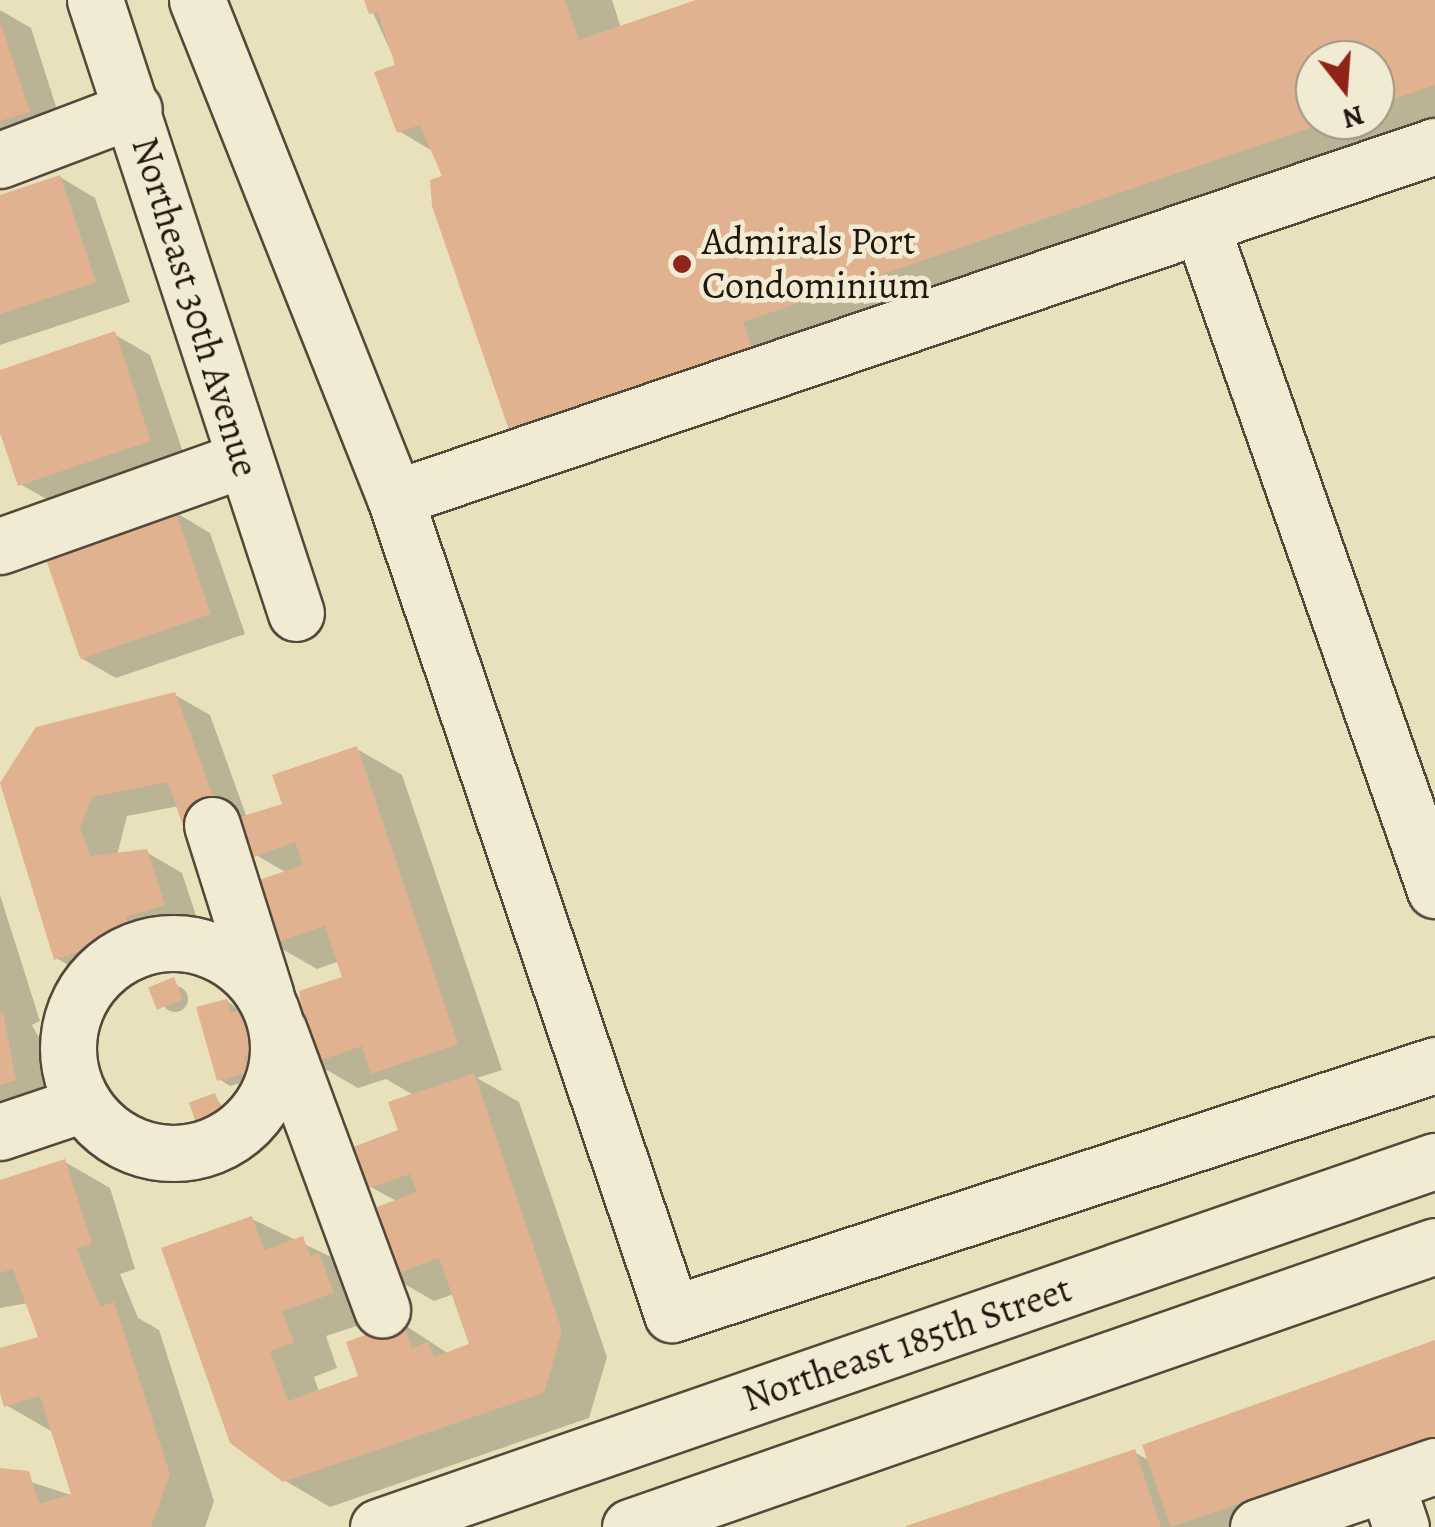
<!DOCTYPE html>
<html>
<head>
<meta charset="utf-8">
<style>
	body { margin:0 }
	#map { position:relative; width:1435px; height:1527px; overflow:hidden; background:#e9e0bc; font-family:Alegreya,serif }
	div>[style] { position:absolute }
	.shadow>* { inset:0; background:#0003 }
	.round { border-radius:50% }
	.building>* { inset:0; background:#e1b28f; transform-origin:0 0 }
	.roads { filter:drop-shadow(2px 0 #54483a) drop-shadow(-2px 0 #54483a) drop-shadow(0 2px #54483a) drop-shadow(0 -2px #54483a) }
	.minor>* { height:55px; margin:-27.5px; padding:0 27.5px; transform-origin:27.5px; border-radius:27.5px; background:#f1ebd3 }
	.minor>.ring { margin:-27.5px; padding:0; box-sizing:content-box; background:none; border:55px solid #f1ebd3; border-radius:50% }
	.dots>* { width:28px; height:28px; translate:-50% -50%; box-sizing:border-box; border:5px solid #f1ebd3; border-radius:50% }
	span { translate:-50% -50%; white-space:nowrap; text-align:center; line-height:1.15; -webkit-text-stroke:9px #f1ebd3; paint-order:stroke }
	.poi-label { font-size:38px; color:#22160e }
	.left { translate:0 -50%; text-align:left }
	.street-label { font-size:38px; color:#22160e }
	.north { position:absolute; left:1295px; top:40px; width:100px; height:100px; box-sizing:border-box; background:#f1ebd3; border:2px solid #9e9684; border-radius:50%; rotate:163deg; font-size:28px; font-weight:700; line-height:40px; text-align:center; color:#22160e }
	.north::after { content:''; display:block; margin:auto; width:35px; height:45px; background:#8f2418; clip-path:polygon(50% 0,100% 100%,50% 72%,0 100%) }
</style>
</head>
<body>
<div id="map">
	<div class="shadow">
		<div style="clip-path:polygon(evenodd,367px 0,612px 0,621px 28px,704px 0,1435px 0,1435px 138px,570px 462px,511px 428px,446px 178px,434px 152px,399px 131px,398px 67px,367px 0,1315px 60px,1375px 60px,1375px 120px,1315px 120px,1315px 60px)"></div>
		<div style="clip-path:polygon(0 10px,31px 28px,64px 132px,0 152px)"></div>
		<div style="clip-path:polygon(60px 177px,95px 198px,130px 302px,0 345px,0 198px)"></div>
		<div style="clip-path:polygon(114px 334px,150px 355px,186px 461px,55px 504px,20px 484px,0 425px,0 373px)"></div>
		<div style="clip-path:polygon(175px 512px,210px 533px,245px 634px,116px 678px,81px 658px)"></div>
		<div style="clip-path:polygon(175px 695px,210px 715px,247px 818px,285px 805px,357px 749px,402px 775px,502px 1070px,477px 1078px,519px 1102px,607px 1357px,589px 1418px,330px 1507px,284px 1480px,252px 1219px,348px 1265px,378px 1319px,326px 1336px,337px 1368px,314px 1377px,319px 1392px,362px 1377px,403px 1324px,449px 1354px,473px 1346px,454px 1294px,434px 1301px,389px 1275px,398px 1202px,371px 1187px,415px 1096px,386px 1079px,358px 1088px,313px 1062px,346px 978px,340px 961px,317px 969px,272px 943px,287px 873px,256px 855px,251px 842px,222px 850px,179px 806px,127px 816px,117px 855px,146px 852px,182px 873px,199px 925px,160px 937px,165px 955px,92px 978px,56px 958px,2px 785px)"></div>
		<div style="clip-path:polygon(0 895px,40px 1021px,32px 1025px,60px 1076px,51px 1080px,60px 1105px,0 1124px)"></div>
		<div class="round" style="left:162px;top:986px;width:26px;height:26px"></div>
		<div style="clip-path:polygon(227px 1001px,251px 1019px,263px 1059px,254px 1062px,259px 1078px,230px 1086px,219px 1079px)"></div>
		<div style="clip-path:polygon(215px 1096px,235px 1127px,211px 1135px,199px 1129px)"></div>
		<div style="clip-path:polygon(65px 1162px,110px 1188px,135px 1269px,120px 1274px,138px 1318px,159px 1330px,214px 1501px,205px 1527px,0 1527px,0 1472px,74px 1496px,51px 1431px,6px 1405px,0 1385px,41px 1338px,28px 1303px,0 1308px,0 1182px)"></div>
		<div style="clip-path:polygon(1435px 1343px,1435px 1478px,1300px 1527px,912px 1527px,1134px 1452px,1150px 1461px)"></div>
	</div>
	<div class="building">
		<div style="clip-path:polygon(364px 0,565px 0,579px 40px,696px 0,1435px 0,1435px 85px,1375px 105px,1375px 60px,1315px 60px,1315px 120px,1330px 121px,743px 322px,752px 347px,509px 430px,432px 206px,430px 180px,442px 176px,420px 125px,397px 133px,374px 72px,395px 65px,378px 12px,369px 14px)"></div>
		<div style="clip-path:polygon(0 21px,30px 112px,0 121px)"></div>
		<div style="clip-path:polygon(60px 175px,96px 282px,0 314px,0 195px)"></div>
		<div style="clip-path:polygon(115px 331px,151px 441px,18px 486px,0 433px,0 370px)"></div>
		<div style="left:175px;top:510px;width:110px;height:138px;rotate:71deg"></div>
		<div style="clip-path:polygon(175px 692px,222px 820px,185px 832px,168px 782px,92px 797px,80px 827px,90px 856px,147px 849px,165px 905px,126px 917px,131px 935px,54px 960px,0 783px,36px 727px)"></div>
		<div style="clip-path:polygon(357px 746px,458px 1044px,371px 1074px,362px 1046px,310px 1064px,299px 991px,342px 977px,325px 926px,270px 944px,250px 883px,303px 865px,295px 842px,254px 857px,240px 817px,282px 804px,272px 775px)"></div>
		<div style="left:174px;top:977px;width:24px;height:28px;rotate:68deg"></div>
		<div style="clip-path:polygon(227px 999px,230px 1013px,240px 1010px,252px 1053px,244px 1056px,249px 1072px,217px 1081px,196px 1007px)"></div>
		<div style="clip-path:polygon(3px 1012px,16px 1080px,0 1085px,0 1013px)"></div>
		<div style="clip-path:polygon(474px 1073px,562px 1330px,544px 1393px,283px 1482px,230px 1443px,161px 1248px,252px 1216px,264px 1250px,303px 1236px,310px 1256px,319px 1253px,334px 1293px,282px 1311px,294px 1343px,270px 1351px,288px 1401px,358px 1376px,346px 1342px,403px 1321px,412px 1348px,428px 1342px,434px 1357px,469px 1344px,439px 1258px,387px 1277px,372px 1237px,385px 1232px,377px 1207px,417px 1192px,410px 1174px,369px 1188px,353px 1147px,398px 1130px,388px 1102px)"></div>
		<div style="left:215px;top:1093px;width:30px;height:28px;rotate:70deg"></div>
		<div style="clip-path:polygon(65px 1159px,92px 1244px,76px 1248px,100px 1306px,114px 1302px,170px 1474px,151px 1527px,0 1527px,0 1468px,29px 1471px,39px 1504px,71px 1494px,40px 1396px,4px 1407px,0 1393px,0 1348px,38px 1337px,13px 1269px,0 1273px,0 1180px)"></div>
		<div style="clip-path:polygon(1435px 1340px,1435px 1437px,1171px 1527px,1142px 1445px)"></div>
		<div style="clip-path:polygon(1135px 1449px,1161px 1527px,906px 1527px,906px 1526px)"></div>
	</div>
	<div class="roads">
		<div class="minor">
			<div style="left:95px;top:0;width:645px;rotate:71.85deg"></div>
			<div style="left:197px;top:0;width:536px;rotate:68.32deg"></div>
			<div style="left:395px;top:498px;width:1098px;rotate:-18.7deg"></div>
			<div style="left:0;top:160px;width:143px;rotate:-20.8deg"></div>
			<div style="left:1202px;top:228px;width:702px;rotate:70.61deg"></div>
			<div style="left:395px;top:498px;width:862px;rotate:71.25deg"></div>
			<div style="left:672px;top:1314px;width:803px;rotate:-18.07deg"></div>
			<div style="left:0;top:546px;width:256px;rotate:-19.6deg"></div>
			<div style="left:212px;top:825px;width:179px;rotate:72.5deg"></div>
			<div class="ring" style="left:68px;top:943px;width:155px;height:155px"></div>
			<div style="left:279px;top:1031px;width:297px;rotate:69.7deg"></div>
			<div style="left:0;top:1132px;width:88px;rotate:-18.6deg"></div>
			<div style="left:1386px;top:1483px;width:46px;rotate:71.2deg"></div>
			<div style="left:378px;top:1527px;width:1119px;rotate:-19.1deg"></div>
			<div style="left:630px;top:1527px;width:853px;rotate:-19.24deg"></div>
			<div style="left:1258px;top:1527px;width:187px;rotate:-19deg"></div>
		</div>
	</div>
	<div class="dots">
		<div style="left:682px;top:264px;background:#8f2418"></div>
	</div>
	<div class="poi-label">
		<span class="left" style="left:702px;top:264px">Admirals Port<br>Condominium</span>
	</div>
	<div class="street-label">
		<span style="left:195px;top:307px;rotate:73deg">Northeast 30th Avenue</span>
		<span style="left:907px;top:1344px;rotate:-19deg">Northeast 185th Street</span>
	</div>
	<div class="north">N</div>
</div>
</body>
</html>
